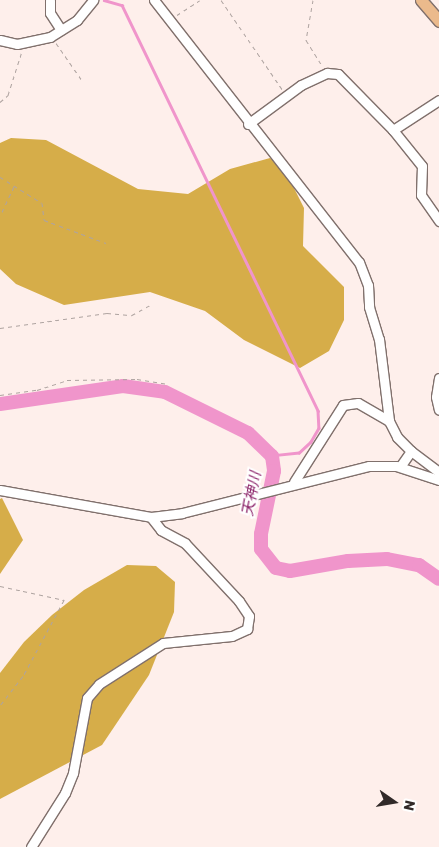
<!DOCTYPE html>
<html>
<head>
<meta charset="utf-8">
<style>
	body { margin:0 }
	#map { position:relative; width:439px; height:847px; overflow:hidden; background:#feefeb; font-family:Rubik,"Noto Sans JP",sans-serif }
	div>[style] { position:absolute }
	.forest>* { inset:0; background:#d6ad49 }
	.stream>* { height:2.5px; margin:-1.25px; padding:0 1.25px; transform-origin:1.25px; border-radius:1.25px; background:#f095cb }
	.river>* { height:14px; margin:-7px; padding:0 7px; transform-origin:7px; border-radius:7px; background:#f095cb }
	.path>* { height:1px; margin-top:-0.5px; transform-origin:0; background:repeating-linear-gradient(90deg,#aea3a0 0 4px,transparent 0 8px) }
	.roads { filter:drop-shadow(1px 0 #80706c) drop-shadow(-1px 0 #80706c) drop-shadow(0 1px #80706c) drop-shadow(0 -1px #80706c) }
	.minor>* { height:9px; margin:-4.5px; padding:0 4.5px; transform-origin:4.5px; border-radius:4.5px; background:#fff }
	.major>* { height:11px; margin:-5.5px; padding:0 5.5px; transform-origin:5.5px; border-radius:5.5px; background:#ebba8c }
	span { translate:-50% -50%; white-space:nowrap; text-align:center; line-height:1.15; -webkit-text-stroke:4px #fff; paint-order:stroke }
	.water-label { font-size:15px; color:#8b2369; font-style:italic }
	.north { position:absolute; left:369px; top:777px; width:50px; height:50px; -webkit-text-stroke:4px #fff; paint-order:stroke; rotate:103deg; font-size:14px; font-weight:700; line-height:20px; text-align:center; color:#312a29 }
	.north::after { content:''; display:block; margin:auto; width:18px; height:22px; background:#312a29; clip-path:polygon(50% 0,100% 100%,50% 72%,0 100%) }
</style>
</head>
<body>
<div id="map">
	<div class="forest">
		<div style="clip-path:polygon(11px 138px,46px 140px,138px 189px,188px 194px,230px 169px,270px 158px,285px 170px,304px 208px,303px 246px,344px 287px,344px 320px,329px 351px,300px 368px,244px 340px,205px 311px,150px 292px,64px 305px,16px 284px,0 269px,0 143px)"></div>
		<div style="clip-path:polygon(2px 498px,23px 540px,0 574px,0 499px)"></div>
		<div style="clip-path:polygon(127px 565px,156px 566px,175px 582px,174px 612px,149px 675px,102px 745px,0 799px,0 673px,24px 642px,52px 615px,84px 590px)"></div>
	</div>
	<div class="stream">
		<div style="left:104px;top:0;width:19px;rotate:16deg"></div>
		<div style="left:122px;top:5px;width:451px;rotate:64.2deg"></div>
		<div style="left:318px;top:411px;width:17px;rotate:87deg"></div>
		<div style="left:319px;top:428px;width:16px;rotate:120deg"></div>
		<div style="left:311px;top:442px;width:16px;rotate:137deg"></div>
		<div style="left:299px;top:453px;width:27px;rotate:174deg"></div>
	</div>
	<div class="river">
		<div style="left:0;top:404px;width:124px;rotate:-8.3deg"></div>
		<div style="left:123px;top:386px;width:42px;rotate:8.1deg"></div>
		<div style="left:165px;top:392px;width:93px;rotate:26.3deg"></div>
		<div style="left:248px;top:433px;width:33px;rotate:44deg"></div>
		<div style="left:272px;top:456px;width:15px;rotate:82deg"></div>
		<div style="left:274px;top:471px;width:64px;rotate:101.7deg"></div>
		<div style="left:261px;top:534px;width:15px;rotate:90deg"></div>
		<div style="left:261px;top:549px;width:24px;rotate:52deg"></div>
		<div style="left:276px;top:568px;width:14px;rotate:12deg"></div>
		<div style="left:290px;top:571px;width:59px;rotate:-9.8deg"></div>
		<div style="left:348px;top:561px;width:39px;rotate:-3deg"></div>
		<div style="left:387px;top:559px;width:33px;rotate:11deg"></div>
		<div style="left:419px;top:565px;width:24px;rotate:35deg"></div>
	</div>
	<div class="path">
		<div style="left:221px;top:0;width:108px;rotate:55.6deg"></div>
		<div style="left:313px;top:0;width:41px;rotate:99.9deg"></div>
		<div style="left:306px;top:40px;width:31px;rotate:58deg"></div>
		<div style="left:177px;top:15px;width:27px;rotate:-33deg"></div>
		<div style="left:56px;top:43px;width:44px;rotate:55.2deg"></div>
		<div style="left:0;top:102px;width:11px;rotate:-41deg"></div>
		<div style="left:8px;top:95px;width:46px;rotate:-72.3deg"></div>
		<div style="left:0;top:177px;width:49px;rotate:31.8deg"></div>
		<div style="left:42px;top:203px;width:17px;rotate:83deg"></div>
		<div style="left:44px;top:220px;width:66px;rotate:20.4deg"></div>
		<div style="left:2px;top:212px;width:29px;rotate:-65deg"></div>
		<div style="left:0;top:328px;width:108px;rotate:-8deg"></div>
		<div style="left:107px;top:313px;width:25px;rotate:5deg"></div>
		<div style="left:132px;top:315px;width:21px;rotate:-29deg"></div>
		<div style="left:0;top:395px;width:37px;rotate:-8deg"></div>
		<div style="left:37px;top:390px;width:32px;rotate:-18deg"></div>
		<div style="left:67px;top:380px;width:70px;rotate:-0.8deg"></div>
		<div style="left:137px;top:379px;width:30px;rotate:9deg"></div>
		<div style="left:0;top:586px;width:66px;rotate:12.3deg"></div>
		<div style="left:64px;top:600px;width:86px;rotate:118.3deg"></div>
		<div style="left:23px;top:676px;width:37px;rotate:128deg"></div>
	</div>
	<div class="roads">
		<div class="minor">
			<div style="left:50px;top:0;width:13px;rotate:90deg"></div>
			<div style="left:50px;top:13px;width:20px;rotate:57deg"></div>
			<div style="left:154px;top:0;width:333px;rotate:52deg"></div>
			<div style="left:359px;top:262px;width:25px;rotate:69deg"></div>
			<div style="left:368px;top:285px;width:22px;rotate:87deg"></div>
			<div style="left:369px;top:307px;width:34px;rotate:73deg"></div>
			<div style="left:379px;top:339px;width:83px;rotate:83deg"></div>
			<div style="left:0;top:40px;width:17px;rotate:13deg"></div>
			<div style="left:17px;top:44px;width:34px;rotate:-12deg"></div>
			<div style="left:50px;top:37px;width:32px;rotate:-32deg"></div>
			<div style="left:77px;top:20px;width:26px;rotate:-51deg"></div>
			<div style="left:248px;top:124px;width:66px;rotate:-36.3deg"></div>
			<div style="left:301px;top:85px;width:29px;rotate:-25deg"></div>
			<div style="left:327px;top:73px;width:11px;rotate:5deg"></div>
			<div style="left:338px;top:74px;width:78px;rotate:45.5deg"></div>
			<div style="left:393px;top:130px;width:55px;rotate:-33.1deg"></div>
			<div style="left:393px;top:130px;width:46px;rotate:51.1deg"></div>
			<div style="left:422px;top:166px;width:29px;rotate:92deg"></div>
			<div style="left:421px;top:195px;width:32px;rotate:55deg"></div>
			<div style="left:439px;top:378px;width:19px;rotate:99deg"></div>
			<div style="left:436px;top:397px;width:13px;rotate:77deg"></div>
			<div style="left:411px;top:451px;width:35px;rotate:37deg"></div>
			<div style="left:294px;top:482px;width:91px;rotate:-57.5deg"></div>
			<div style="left:343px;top:405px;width:15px;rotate:-8deg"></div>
			<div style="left:358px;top:403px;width:36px;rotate:30deg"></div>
			<div style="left:389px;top:421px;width:18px;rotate:63deg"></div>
			<div style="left:397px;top:437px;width:20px;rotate:45deg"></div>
			<div style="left:411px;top:451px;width:19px;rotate:125deg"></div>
			<div style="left:0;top:490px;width:153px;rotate:10.1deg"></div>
			<div style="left:151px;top:517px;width:31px;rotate:-7deg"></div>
			<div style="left:182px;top:513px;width:193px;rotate:-14.1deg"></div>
			<div style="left:369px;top:466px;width:27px"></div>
			<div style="left:396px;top:466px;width:45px;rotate:18deg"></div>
			<div style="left:31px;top:847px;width:64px;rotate:-57.8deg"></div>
			<div style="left:65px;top:793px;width:22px;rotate:-68deg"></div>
			<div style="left:73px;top:773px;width:76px;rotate:-79.4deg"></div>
			<div style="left:87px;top:698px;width:18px;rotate:-49deg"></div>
			<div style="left:99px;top:684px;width:76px;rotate:-32.6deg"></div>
			<div style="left:163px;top:643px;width:69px;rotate:-5.8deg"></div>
			<div style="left:232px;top:636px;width:17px;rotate:-25deg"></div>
			<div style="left:247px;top:629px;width:13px;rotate:-81deg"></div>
			<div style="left:249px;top:616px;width:18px;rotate:-124deg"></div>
			<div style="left:239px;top:601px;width:79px;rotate:-133deg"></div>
			<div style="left:185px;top:543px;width:27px;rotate:-152deg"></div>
			<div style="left:161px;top:530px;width:16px;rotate:-128deg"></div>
		</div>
		<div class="major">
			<div style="left:421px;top:0;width:28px;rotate:49deg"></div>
		</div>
	</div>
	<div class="water-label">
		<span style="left:252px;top:494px;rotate:-79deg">天神川</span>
	</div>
	<div class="north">N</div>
</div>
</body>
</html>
